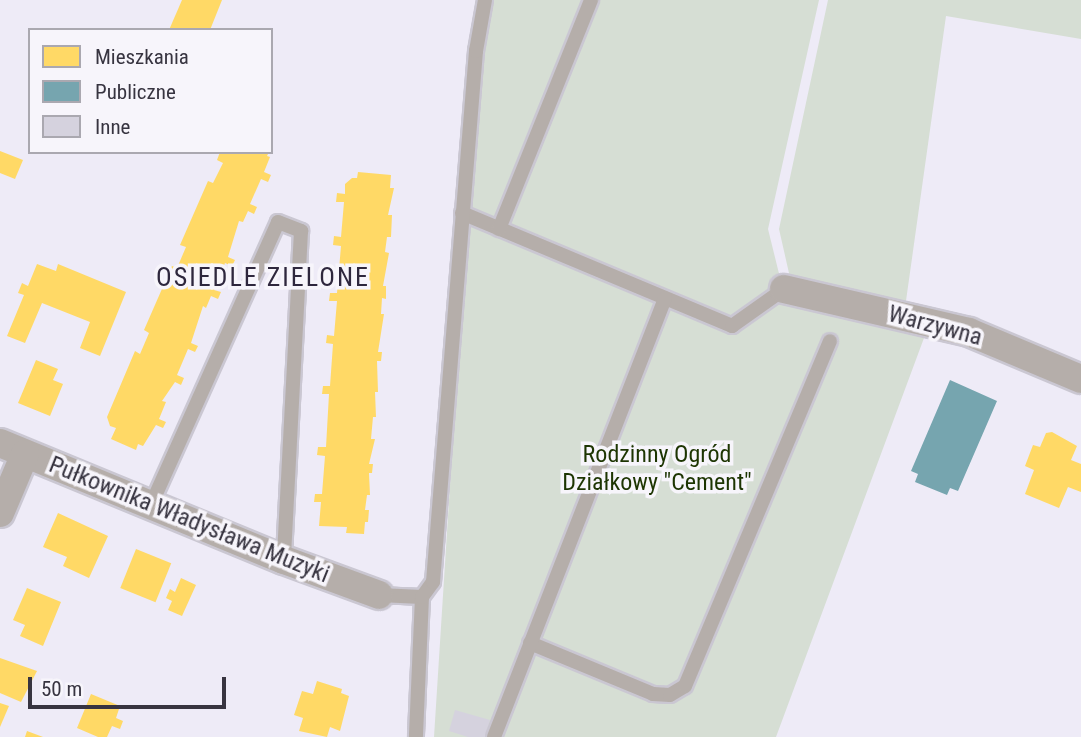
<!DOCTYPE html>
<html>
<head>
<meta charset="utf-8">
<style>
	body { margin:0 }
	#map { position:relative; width:1081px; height:737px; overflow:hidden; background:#eeebf7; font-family:"Roboto Condensed",sans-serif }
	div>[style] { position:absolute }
	.green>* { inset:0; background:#d6ded4 }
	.homes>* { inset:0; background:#ffd966; transform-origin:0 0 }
	.public>* { inset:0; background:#76a5af }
	.building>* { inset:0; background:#d5d2de }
	.roads { filter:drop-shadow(2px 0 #cac7d2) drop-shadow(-2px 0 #cac7d2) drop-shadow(0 2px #cac7d2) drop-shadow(0 -2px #cac7d2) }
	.lane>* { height:14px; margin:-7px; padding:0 7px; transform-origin:7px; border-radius:7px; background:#b5aeaa }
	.street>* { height:28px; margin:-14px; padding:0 14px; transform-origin:14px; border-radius:14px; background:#b5aeaa }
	span { translate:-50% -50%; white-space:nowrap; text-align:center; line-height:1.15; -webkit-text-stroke:7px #f7f5fb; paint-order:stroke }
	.street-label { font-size:24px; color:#373440 }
	.park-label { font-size:24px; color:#1d3502 }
	.neighbourhood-label { font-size:26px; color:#2e273d; letter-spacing:2px }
	.legend { position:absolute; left:28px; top:28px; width:245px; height:126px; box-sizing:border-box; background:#f7f5fb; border:2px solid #aaa8b0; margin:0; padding:9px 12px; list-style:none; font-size:21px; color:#373440 }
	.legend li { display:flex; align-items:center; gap:14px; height:35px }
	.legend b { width:35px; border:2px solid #aaa8b0 }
	.scale { position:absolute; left:28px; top:677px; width:198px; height:32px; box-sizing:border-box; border:4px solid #373440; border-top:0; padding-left:9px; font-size:21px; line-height:24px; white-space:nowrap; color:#373440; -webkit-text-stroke:5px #f7f5fb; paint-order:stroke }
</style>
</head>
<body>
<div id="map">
	<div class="green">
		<div style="clip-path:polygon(492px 0,819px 0,768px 229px,787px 306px,924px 338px,776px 737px,434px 737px,474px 107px)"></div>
		<div style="clip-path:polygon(828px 0,1081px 0,1081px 39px,946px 16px,905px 308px,791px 282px,779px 229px)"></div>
	</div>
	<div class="homes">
		<div style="clip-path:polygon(182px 0,222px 0,210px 30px,169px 30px)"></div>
		<div style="clip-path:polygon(0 151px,23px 160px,15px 179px,0 173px)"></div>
		<div style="clip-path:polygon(220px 152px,269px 152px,267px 156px,270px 157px,264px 172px,271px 175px,268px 182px,261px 179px,250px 204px,257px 207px,254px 214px,248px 211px,243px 222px,239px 221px,228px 257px,235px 260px,232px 266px,225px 263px,214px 290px,221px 292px,218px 299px,211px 296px,206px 308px,203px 306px,191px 343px,198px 346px,195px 352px,188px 349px,177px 375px,184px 378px,181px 385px,175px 382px,162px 401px,166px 402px,159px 419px,166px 422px,163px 428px,156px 425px,143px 446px,138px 444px,136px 450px,111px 439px,116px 428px,110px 426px,107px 417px,135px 351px,140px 354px,149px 333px,144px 330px,172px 266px,177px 268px,186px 247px,180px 245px,208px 181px,213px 183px,223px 163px,217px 160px)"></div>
		<div style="clip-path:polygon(358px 172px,391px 175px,390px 188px,394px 188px,388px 215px,392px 215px,391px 237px,387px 237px,385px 252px,389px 253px,383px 286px,386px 286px,386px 299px,382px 298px,381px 314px,384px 314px,378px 352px,382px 352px,381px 361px,377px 361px,378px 392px,375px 392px,376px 417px,373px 417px,371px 439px,375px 439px,369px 464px,373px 464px,372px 473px,369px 473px,370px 495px,367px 495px,365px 510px,369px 510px,368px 522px,365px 522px,364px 534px,346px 533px,347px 527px,319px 526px,321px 502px,314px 502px,315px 494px,322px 494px,325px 456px,317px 455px,318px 447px,326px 447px,329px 394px,322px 394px,323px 386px,330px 386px,333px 344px,326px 343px,327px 335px,334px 336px,337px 301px,329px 301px,330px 293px,337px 293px,341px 246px,333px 245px,334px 236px,341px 237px,344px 202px,336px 202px,337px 193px,345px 194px,345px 184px,352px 178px,357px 178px)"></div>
		<div style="clip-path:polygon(37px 264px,56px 271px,58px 264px,126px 292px,100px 356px,80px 348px,90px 322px,42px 303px,25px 343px,7px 336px,24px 295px,18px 293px,22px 283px,28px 286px)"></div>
		<div style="clip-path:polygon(36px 360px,58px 369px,53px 380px,63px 384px,50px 416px,18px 403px)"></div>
		<div style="clip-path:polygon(1052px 432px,1077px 446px,1071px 460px,1081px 464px,1081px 492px,1068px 487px,1059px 508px,1025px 494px,1034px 470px,1025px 466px,1033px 445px,1040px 447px,1046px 433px)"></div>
		<div style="clip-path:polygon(58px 513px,108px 536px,89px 578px,63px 566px,67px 557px,43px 547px)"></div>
		<div style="left:136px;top:549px;width:38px;height:42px;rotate:22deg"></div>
		<div style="clip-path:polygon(181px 578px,196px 585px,182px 616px,168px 610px,172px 601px,166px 598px,170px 589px,175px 592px)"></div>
		<div style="clip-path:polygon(27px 588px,61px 602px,43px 646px,20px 636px,25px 625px,13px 620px)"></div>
		<div style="clip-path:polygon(0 658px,37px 671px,21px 702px,0 693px)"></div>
		<div style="clip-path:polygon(317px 681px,342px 689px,341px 693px,349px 696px,340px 731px,330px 727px,327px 737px,299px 731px,303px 718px,294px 715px,302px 691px,313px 694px)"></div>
		<div style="clip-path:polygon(91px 694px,120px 706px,116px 718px,123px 721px,120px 729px,112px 726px,107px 737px,98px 737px,77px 728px)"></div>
		<div style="clip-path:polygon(0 703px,9px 706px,0 727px)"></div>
		<div style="clip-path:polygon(27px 731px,43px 737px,25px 737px)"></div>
	</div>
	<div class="public">
		<div style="clip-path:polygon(950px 380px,997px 401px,958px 491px,950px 488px,947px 495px,915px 482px,918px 474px,911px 471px)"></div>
	</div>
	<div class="building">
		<div style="clip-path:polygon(455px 710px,490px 720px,485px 737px,468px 737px,449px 731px)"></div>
	</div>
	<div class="roads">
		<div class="lane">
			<div style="left:462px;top:213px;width:293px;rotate:22.7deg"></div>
			<div style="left:732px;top:326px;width:64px;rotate:-35.4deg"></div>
			<div style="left:499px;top:229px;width:247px;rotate:-68.1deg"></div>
			<div style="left:151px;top:505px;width:310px;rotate:-65.8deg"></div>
			<div style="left:278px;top:222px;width:25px;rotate:21deg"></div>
			<div style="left:301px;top:231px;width:329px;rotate:93deg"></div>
			<div style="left:379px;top:595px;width:43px;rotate:2.7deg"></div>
			<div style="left:422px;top:597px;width:140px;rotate:92.5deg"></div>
			<div style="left:422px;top:597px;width:19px;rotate:-54deg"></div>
			<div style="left:433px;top:582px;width:533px;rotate:-85.37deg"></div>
			<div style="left:476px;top:51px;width:52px;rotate:-80deg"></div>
			<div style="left:530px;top:643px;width:133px;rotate:22.5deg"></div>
			<div style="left:653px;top:694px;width:17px;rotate:3deg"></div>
			<div style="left:670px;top:695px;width:17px;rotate:-31deg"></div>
			<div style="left:685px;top:686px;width:374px;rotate:-67.2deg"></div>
			<div style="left:494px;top:737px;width:471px;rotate:-68.7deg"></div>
		</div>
		<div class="street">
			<div style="left:784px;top:289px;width:190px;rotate:13.1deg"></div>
			<div style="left:969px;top:332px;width:121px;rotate:22.8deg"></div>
			<div style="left:0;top:443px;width:307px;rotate:22.4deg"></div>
			<div style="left:284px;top:560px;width:101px;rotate:20.2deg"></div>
			<div style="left:0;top:513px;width:64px;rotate:-67deg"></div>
		</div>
	</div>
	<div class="street-label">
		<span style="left:935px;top:326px;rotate:15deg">Warzywna</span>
		<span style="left:189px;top:520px;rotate:22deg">Pułkownika Władysława Muzyki</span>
	</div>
	<div class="park-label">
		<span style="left:657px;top:469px">Rodzinny Ogród<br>Działkowy "Cement"</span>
	</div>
	<div class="neighbourhood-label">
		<span style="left:263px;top:278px">OSIEDLE ZIELONE</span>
	</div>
	<ul class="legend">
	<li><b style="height:19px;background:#ffd966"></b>Mieszkania</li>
	<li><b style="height:19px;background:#76a5af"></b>Publiczne</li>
	<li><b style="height:19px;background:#d5d2de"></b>Inne</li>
	</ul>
	<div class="scale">50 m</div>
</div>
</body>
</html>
